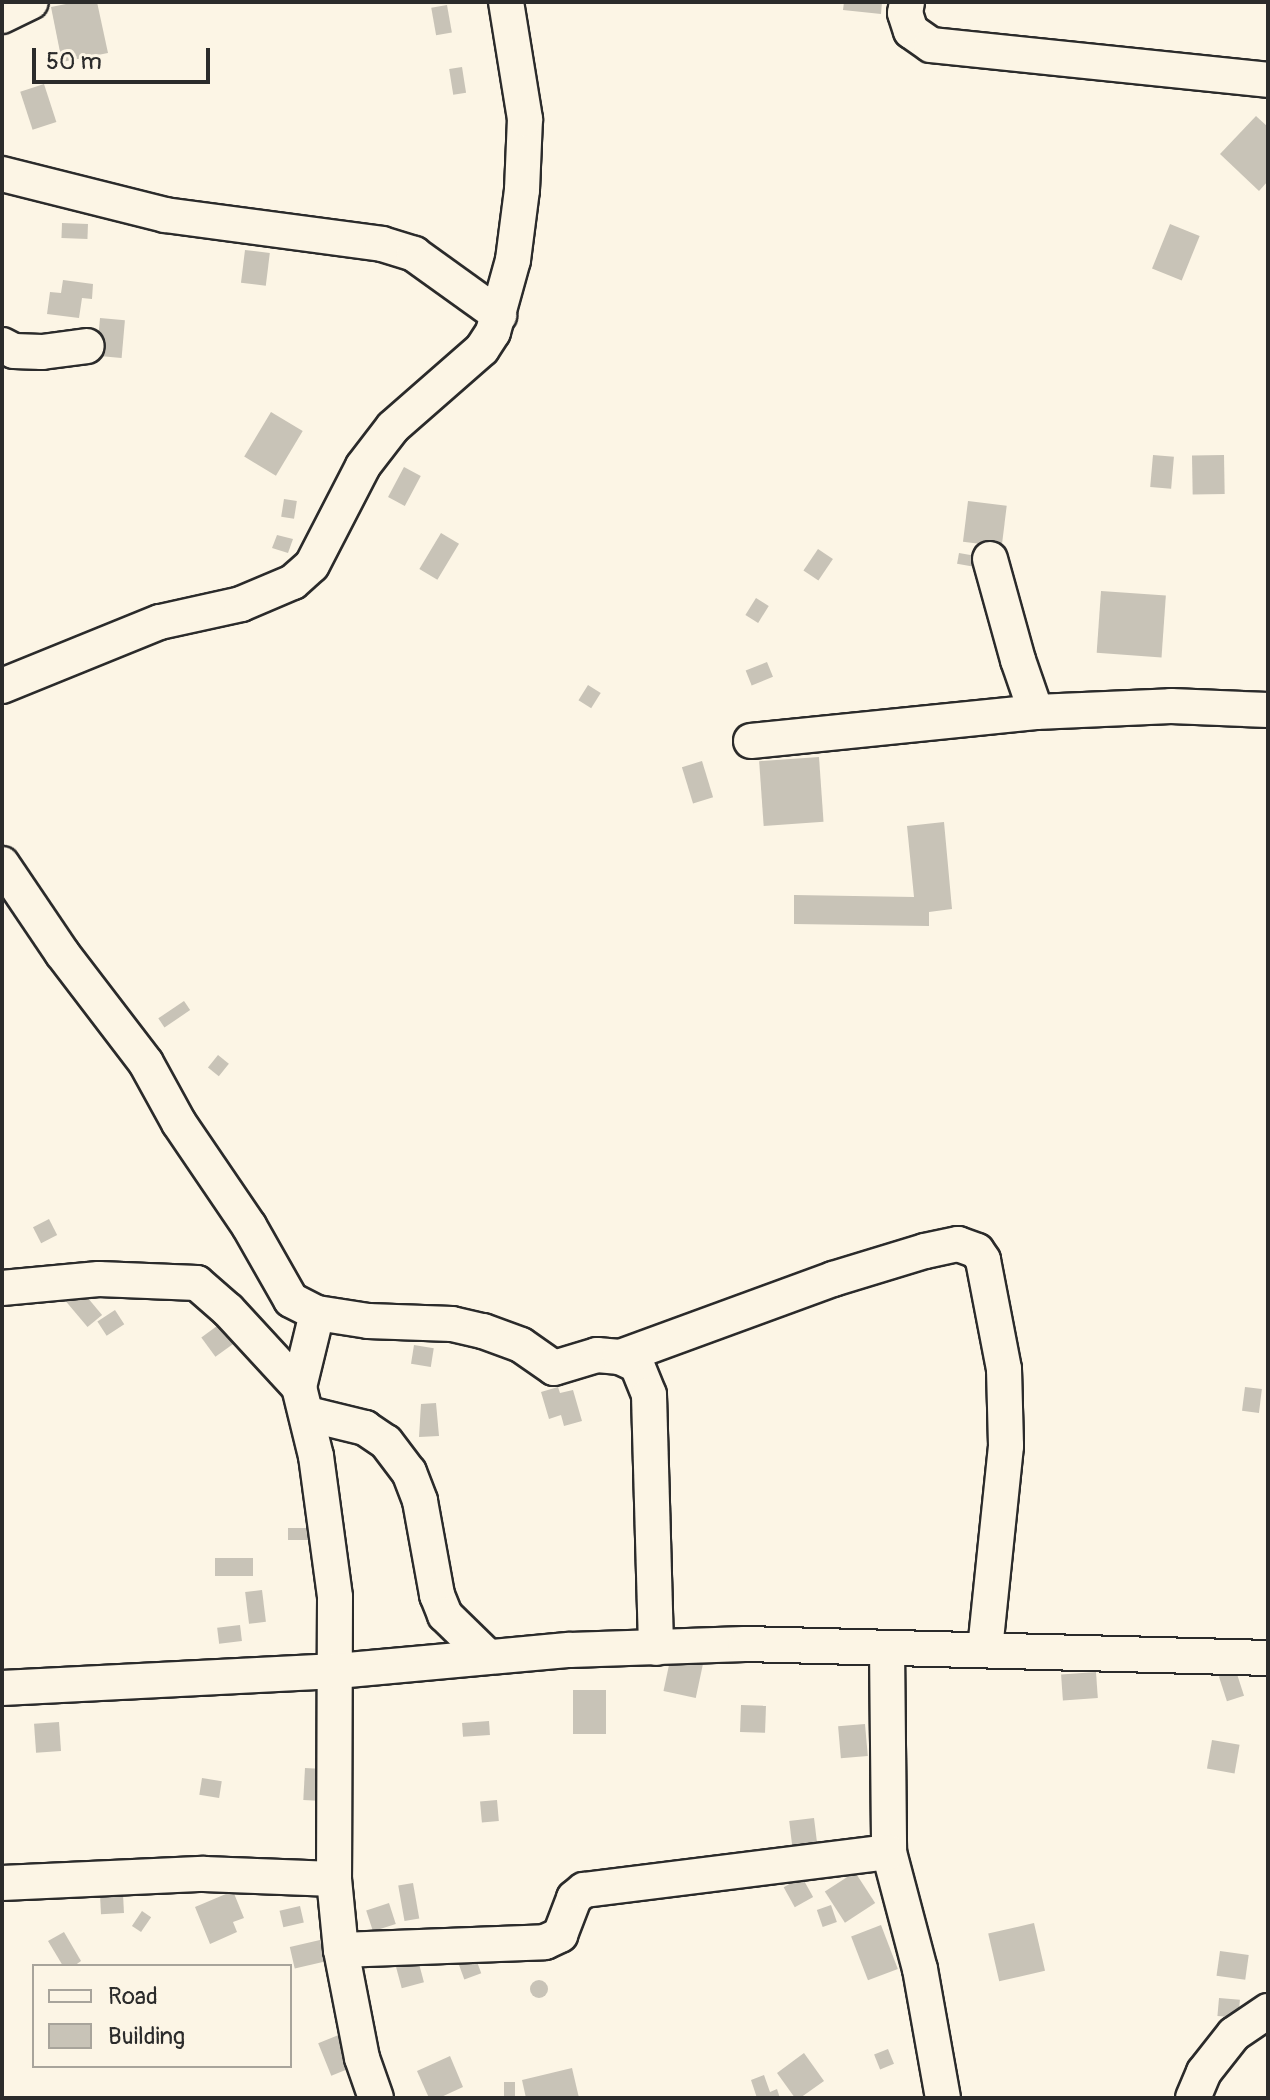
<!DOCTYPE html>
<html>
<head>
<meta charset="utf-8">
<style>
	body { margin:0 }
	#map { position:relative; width:1270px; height:2100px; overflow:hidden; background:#fcf5e5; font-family:Pangolin,sans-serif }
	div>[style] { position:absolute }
	.building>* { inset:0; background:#c8c3b7; transform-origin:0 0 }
	.round { border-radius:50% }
	.roads { filter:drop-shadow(2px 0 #2b2b2b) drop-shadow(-2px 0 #2b2b2b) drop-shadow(0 2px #2b2b2b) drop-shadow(0 -2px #2b2b2b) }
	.minor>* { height:34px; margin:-17px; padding:0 17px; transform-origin:17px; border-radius:17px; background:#fcf5e5 }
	span { translate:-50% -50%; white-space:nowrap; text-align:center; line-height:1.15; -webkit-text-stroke:6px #fcf5e5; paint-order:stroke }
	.frame { position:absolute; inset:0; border:4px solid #2b2b2b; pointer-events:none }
	.legend { position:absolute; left:32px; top:1964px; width:260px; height:104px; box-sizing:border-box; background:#fcf5e5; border:2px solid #a8a49b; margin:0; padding:10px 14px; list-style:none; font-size:24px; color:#2b2b2b }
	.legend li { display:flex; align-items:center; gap:16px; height:40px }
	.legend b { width:40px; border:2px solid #a8a49b }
	.scale { position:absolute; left:32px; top:48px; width:178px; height:36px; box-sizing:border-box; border:4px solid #2b2b2b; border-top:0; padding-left:10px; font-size:24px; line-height:28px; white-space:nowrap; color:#2b2b2b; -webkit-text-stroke:6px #fcf5e5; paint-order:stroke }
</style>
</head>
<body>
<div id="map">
	<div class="building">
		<div style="clip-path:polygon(76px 2px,97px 2px,108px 53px,62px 62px,51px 7px)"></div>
		<div style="clip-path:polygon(844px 2px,882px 2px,881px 14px,843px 10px)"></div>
		<div style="left:447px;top:5px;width:28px;height:16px;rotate:80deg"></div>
		<div style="left:462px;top:67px;width:26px;height:13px;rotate:81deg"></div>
		<div style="left:44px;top:84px;width:40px;height:25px;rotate:72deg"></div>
		<div style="clip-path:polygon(1256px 116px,1268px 127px,1268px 181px,1259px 191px,1220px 154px)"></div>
		<div style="left:62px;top:223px;width:26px;height:15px;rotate:2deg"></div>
		<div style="left:1170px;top:224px;width:32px;height:48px;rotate:22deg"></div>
		<div style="left:245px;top:250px;width:25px;height:33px;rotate:7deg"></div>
		<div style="clip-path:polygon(63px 280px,93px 284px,92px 299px,82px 298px,79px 318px,47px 314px,50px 292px,61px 293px)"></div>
		<div style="left:100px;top:318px;width:25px;height:38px;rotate:5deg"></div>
		<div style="left:271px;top:412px;width:37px;height:52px;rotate:31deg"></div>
		<div style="left:1153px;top:455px;width:21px;height:32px;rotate:5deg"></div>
		<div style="left:1224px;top:455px;width:39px;height:32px;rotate:89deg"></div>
		<div style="left:404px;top:467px;width:19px;height:34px;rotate:28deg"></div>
		<div style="left:284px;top:499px;width:13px;height:18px;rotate:9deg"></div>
		<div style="left:968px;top:501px;width:39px;height:41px;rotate:7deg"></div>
		<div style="left:441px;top:533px;width:21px;height:42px;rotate:31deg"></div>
		<div style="clip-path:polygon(277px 535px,293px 539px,288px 553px,272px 548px)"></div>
		<div style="left:818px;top:549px;width:18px;height:26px;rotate:34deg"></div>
		<div style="left:959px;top:553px;width:23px;height:11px;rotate:10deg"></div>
		<div style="left:1101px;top:591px;width:65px;height:62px;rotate:4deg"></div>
		<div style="left:756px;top:598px;width:15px;height:20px;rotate:32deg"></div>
		<div style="left:767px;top:662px;width:16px;height:23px;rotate:68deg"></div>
		<div style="left:588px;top:685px;width:15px;height:18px;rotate:32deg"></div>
		<div style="left:819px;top:757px;width:65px;height:60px;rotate:86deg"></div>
		<div style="left:702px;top:761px;width:38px;height:21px;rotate:73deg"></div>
		<div style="clip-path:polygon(944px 822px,952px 909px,929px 912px,929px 926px,794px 924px,794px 895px,914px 897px,907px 826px)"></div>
		<div style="left:184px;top:1001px;width:11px;height:31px;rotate:56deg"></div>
		<div style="left:218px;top:1055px;width:14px;height:16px;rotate:39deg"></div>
		<div style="left:49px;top:1219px;width:18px;height:18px;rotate:63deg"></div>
		<div style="left:77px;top:1285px;width:39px;height:19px;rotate:50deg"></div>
		<div style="left:115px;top:1310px;width:17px;height:21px;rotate:57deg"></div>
		<div style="left:228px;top:1318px;width:24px;height:33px;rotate:54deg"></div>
		<div style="left:414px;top:1345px;width:20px;height:19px;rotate:9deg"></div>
		<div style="clip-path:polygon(558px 1387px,560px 1393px,573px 1390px,582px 1421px,564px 1426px,561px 1415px,549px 1419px,541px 1392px)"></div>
		<div style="left:1245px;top:1387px;width:17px;height:24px;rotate:7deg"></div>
		<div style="clip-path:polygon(436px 1403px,439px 1436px,419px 1437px,421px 1404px)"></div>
		<div style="left:317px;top:1528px;width:12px;height:29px;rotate:90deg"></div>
		<div style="left:215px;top:1558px;width:38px;height:18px"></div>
		<div style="left:262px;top:1590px;width:32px;height:17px;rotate:83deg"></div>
		<div style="left:240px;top:1625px;width:16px;height:23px;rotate:83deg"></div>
		<div style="left:672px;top:1651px;width:33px;height:41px;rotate:12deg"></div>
		<div style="left:1236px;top:1671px;width:26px;height:18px;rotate:72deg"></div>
		<div style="left:1096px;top:1672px;width:26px;height:35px;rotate:86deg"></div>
		<div style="left:573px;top:1690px;width:33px;height:44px"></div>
		<div style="left:741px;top:1705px;width:25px;height:27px;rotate:2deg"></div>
		<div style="left:489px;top:1721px;width:14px;height:27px;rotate:86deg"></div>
		<div style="left:59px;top:1722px;width:29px;height:25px;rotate:86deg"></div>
		<div style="left:865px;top:1724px;width:32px;height:27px;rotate:85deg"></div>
		<div style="left:1212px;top:1740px;width:28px;height:29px;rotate:10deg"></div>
		<div style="left:305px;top:1768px;width:19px;height:32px;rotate:3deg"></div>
		<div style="left:202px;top:1778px;width:20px;height:17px;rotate:9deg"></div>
		<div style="left:497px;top:1800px;width:21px;height:17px;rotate:85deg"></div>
		<div style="left:814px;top:1818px;width:32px;height:25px;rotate:83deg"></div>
		<div style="left:855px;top:1872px;width:37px;height:36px;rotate:57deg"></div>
		<div style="left:802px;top:1877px;width:23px;height:21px;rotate:61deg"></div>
		<div style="left:413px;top:1883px;width:36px;height:15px;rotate:80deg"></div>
		<div style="clip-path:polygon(233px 1891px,244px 1918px,233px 1922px,237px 1932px,210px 1944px,195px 1907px)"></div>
		<div style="left:123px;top:1894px;width:19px;height:23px;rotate:87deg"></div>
		<div style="left:389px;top:1903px;width:22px;height:24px;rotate:72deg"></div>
		<div style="left:831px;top:1905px;width:18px;height:15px;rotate:71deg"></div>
		<div style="left:300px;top:1906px;width:17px;height:21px;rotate:77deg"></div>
		<div style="left:142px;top:1911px;width:11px;height:18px;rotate:34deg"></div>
		<div style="left:1034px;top:1923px;width:49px;height:47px;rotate:77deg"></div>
		<div style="left:881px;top:1925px;width:47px;height:32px;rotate:69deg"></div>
		<div style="clip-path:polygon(64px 1932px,81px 1961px,74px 1966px,63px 1966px,48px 1941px)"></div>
		<div style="left:320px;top:1940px;width:22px;height:31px;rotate:77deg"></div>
		<div style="left:472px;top:1948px;width:27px;height:18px;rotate:70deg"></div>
		<div style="left:1220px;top:1951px;width:29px;height:25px;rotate:8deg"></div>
		<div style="left:418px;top:1960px;width:23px;height:23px;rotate:75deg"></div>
		<div class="round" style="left:530px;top:1980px;width:18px;height:18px"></div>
		<div style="left:1219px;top:1998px;width:21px;height:18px;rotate:5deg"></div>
		<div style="left:346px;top:2032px;width:35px;height:30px;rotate:68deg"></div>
		<div style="left:888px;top:2049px;width:16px;height:15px;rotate:68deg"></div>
		<div style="clip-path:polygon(804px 2053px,824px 2081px,800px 2098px,795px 2098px,777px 2073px)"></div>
		<div style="clip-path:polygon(450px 2056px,463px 2087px,439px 2098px,429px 2098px,417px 2071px)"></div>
		<div style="clip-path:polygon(572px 2068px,579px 2098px,526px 2098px,522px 2080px)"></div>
		<div style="clip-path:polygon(764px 2075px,770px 2092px,777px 2089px,780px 2098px,757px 2098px,751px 2080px)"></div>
		<div style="left:504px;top:2082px;width:11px;height:16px"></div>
	</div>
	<div class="roads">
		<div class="minor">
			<div style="left:907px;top:2px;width:11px;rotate:100deg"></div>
			<div style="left:905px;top:13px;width:19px;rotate:72deg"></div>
			<div style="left:911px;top:31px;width:24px;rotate:35deg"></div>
			<div style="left:931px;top:45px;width:339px;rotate:5.9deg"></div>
			<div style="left:2px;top:16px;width:32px;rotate:-26deg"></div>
			<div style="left:2px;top:174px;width:168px;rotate:14.1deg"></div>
			<div style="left:165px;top:215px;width:219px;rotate:7.6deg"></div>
			<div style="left:382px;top:244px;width:34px;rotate:17deg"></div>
			<div style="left:414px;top:254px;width:105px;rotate:35.7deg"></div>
			<div style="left:2px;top:345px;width:13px;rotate:27deg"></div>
			<div style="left:14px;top:351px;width:28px;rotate:2deg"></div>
			<div style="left:42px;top:352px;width:45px;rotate:-7.6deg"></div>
			<div style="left:990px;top:559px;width:105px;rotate:74.5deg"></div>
			<div style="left:1018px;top:660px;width:55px;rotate:70.9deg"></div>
			<div style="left:2px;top:686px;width:170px;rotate:-22.1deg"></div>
			<div style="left:160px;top:622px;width:83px;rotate:-12.5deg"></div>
			<div style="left:241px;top:604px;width:56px;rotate:-22.9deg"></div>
			<div style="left:293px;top:582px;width:25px;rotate:-42deg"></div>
			<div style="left:312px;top:565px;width:111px;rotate:-62.7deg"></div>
			<div style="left:363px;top:466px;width:49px;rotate:-52.4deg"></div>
			<div style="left:393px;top:427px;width:118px;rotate:-41.2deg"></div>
			<div style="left:482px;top:349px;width:20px;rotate:-57deg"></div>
			<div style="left:493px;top:332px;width:75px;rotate:-74.5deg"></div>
			<div style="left:513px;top:260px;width:71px;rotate:-82.7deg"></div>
			<div style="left:522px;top:190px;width:71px;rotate:-87.6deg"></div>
			<div style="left:525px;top:119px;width:119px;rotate:-99.2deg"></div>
			<div style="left:751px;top:741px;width:286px;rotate:-5.8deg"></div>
			<div style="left:1036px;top:712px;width:135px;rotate:-2.5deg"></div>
			<div style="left:1171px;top:706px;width:97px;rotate:2.4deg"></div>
			<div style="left:2px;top:864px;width:107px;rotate:56deg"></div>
			<div style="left:62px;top:953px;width:138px;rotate:52.6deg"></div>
			<div style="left:146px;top:1063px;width:68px;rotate:61.2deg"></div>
			<div style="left:179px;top:1123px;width:125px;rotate:55.8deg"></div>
			<div style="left:249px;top:1226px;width:85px;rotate:60.4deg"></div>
			<div style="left:291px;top:1300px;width:29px;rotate:27deg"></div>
			<div style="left:317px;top:1313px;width:52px;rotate:8.9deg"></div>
			<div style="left:368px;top:1321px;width:84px;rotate:2deg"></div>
			<div style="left:452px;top:1324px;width:32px;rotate:13deg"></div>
			<div style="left:483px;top:1331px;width:40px;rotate:20.2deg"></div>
			<div style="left:521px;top:1345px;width:40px;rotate:34.9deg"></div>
			<div style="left:554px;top:1368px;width:45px;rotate:-16.8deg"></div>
			<div style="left:597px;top:1355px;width:23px;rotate:5deg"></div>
			<div style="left:620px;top:1357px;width:19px;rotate:25deg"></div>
			<div style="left:637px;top:1365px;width:32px;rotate:68deg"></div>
			<div style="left:649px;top:1395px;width:253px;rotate:88.4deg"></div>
			<div style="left:2px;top:1288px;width:97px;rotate:-5.3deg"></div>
			<div style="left:99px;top:1279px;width:98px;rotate:2.3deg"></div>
			<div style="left:197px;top:1283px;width:41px;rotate:41.1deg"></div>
			<div style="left:228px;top:1310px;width:105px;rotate:47.3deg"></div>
			<div style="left:299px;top:1387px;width:71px;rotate:76.2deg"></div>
			<div style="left:316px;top:1456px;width:142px;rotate:82.3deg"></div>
			<div style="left:335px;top:1597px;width:282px;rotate:90.2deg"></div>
			<div style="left:334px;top:1879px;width:71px;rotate:84.4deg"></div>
			<div style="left:341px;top:1950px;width:110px;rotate:79deg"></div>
			<div style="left:362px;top:2058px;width:42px;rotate:70.7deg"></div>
			<div style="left:620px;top:1357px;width:227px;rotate:-20.1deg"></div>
			<div style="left:833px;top:1279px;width:96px;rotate:-16.9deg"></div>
			<div style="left:925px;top:1251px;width:34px;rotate:-12deg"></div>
			<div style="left:958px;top:1244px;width:20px;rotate:20deg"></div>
			<div style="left:977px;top:1251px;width:11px;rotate:56deg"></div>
			<div style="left:983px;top:1260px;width:111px;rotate:79.1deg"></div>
			<div style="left:1004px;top:1369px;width:77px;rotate:88.5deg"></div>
			<div style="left:1006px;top:1446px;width:204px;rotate:95.9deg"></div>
			<div style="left:299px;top:1387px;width:76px;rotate:-76.3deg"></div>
			<div style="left:308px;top:1414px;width:59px;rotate:13.8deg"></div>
			<div style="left:365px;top:1428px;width:25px;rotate:34deg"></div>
			<div style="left:386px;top:1442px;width:38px;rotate:53deg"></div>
			<div style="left:409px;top:1472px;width:31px;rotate:69deg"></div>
			<div style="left:420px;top:1501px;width:96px;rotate:79.7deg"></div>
			<div style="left:437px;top:1595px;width:22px;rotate:68deg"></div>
			<div style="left:445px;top:1615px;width:59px;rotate:44.3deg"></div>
			<div style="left:887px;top:1648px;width:204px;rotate:89.4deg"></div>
			<div style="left:889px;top:1852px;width:121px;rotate:75.2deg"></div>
			<div style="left:920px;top:1969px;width:131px;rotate:79.9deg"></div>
			<div style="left:2px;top:1688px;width:335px;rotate:-2.9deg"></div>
			<div style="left:337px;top:1671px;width:234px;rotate:-5.2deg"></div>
			<div style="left:570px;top:1650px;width:175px;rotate:-2deg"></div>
			<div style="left:745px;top:1644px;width:523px;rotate:1.53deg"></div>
			<div style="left:2px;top:1883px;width:202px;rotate:-2.6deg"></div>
			<div style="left:204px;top:1874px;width:130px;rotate:2.2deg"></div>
			<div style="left:341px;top:1950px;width:204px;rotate:-2.2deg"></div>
			<div style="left:545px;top:1942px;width:17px;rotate:-25deg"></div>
			<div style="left:560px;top:1935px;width:40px;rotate:-69deg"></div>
			<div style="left:574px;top:1898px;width:13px;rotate:-39deg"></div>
			<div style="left:584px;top:1890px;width:307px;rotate:-7.1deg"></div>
			<div style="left:1193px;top:2098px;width:28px;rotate:-67deg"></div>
			<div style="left:1204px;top:2072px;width:48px;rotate:-51.7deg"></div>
			<div style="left:1234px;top:2034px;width:41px;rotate:-34.1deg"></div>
		</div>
	</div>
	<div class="frame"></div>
	<ul class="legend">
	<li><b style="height:10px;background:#fcf5e5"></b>Road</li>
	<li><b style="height:22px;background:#c8c3b7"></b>Building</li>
	</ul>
	<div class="scale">50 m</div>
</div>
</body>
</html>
